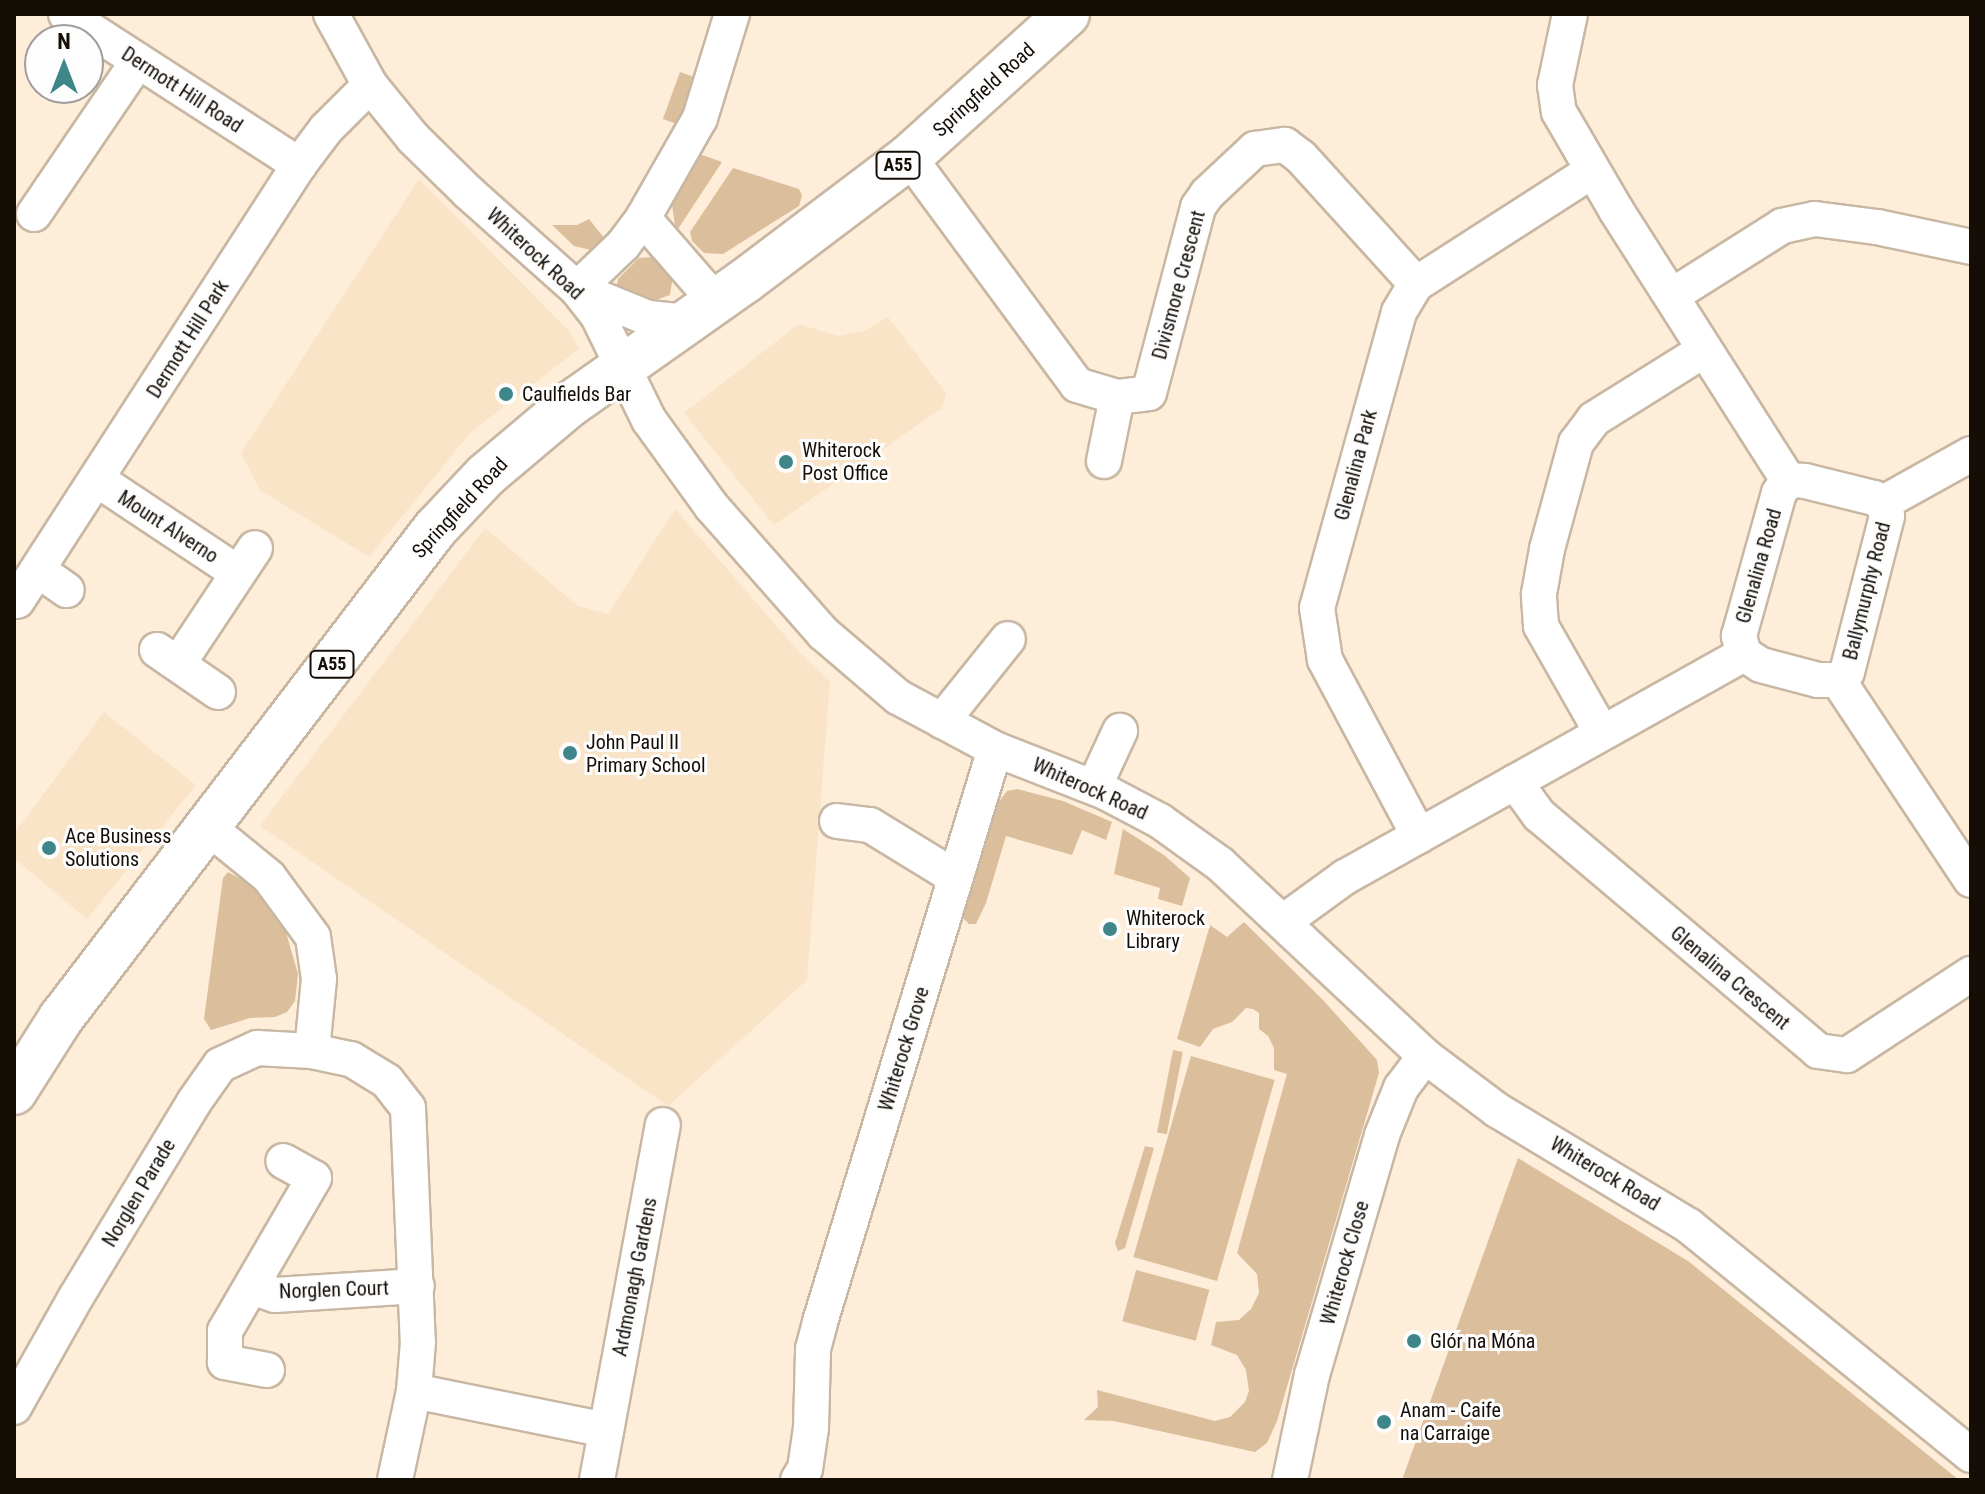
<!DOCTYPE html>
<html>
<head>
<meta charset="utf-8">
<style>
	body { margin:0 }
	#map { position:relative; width:1985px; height:1494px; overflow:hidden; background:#feedd8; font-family:"Roboto Condensed",sans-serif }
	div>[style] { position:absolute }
	.built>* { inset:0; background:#fae4c8 }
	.green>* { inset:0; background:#dbbe9b; transform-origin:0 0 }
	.roads { filter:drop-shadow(2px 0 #c8b7a3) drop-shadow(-2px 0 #c8b7a3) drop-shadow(0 2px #c8b7a3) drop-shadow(0 -2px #c8b7a3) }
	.minor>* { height:34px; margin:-17px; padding:0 17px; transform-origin:17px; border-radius:17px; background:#fff }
	.highway>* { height:44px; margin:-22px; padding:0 22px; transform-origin:22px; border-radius:22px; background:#fff }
	.dots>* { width:22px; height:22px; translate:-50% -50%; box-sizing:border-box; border:4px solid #fdfdfd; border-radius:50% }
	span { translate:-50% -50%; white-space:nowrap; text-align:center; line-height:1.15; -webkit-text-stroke:6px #fdfdfd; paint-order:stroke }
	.shield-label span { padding:2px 6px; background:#fdfdfd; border:2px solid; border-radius:6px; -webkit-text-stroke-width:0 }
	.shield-label { font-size:18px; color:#140e07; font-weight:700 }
	.street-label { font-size:20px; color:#140e07 }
	.poi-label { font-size:20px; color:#140e07 }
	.left { translate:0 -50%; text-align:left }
	.frame { position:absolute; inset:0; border:16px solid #140e07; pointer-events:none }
	.north { position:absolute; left:24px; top:24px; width:80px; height:80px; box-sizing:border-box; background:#fdfdfd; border:2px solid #a09d9b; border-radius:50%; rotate:0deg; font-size:22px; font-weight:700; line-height:32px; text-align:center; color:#140e07 }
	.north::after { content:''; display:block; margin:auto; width:28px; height:36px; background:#3e8689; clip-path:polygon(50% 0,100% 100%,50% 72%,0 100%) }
</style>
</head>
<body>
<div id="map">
	<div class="built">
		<div style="clip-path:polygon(419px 179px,568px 330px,579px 349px,471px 432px,369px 557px,260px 490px,241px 453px)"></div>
		<div style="clip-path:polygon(888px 317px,946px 393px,942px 408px,774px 525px,684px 413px,799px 324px,838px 336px,864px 331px)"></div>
		<div style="clip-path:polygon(675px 509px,800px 653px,830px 681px,807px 980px,668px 1106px,260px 826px,485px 528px,578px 606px,608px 614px)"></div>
		<div style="clip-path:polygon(104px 712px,196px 785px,87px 919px,14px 858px,14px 834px)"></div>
	</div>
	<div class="green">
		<div style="left:680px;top:72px;width:20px;height:50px;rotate:20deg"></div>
		<div style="clip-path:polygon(691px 151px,722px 162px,676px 232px,671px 198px)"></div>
		<div style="clip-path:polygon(733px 168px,799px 189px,802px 195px,799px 206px,723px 254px,704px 253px,692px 241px,690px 232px)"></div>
		<div style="clip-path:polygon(589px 219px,605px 239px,591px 250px,574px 246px,552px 225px,577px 225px)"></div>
		<div style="clip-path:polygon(652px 257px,662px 260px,673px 275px,670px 295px,653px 301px,634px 297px,635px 292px,617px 285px,618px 279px,639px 258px)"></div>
		<div style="clip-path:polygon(1017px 789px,1063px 801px,1112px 822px,1106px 840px,1082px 830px,1072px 855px,1006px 836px,986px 903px,976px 924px,969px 924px,962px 917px,995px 807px,1007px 791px)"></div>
		<div style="clip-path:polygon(1123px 829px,1164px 855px,1190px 878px,1182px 906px,1158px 899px,1160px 888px,1114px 874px)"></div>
		<div style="clip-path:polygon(228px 872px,262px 891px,283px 922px,298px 974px,295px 1001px,287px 1012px,275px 1017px,250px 1018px,211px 1030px,204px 1019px,223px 878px)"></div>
		<div style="clip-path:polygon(1244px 922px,1323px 1000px,1377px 1060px,1379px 1073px,1277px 1421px,1267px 1443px,1255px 1452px,1114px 1421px,1084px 1420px,1098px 1407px,1097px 1390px,1215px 1421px,1230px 1417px,1245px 1402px,1249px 1391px,1246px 1370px,1237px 1355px,1211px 1345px,1216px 1322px,1239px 1320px,1251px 1309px,1259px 1293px,1257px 1274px,1237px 1253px,1287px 1074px,1274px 1070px,1274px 1048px,1268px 1036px,1259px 1029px,1259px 1013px,1253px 1009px,1246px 1008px,1232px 1022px,1213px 1029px,1200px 1047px,1177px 1039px,1210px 925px,1227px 937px)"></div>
		<div style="left:1173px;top:1050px;width:10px;height:84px;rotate:11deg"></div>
		<div style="left:1191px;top:1056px;width:87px;height:209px;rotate:16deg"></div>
		<div style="clip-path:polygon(1145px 1146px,1154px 1148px,1125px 1248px,1118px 1251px,1115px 1243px)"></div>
		<div style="clip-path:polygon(1518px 1158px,1688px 1261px,1959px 1480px,1402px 1480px)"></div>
		<div style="left:1136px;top:1270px;width:76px;height:53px;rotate:15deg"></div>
	</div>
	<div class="roads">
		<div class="minor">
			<div style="left:66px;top:14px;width:278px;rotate:32.9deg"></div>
			<div style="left:331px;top:14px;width:81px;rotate:61.2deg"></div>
			<div style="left:370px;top:85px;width:68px;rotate:50.9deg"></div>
			<div style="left:413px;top:138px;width:77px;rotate:44.5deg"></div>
			<div style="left:468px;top:192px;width:146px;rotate:41.7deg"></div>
			<div style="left:577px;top:289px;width:34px;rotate:52deg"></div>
			<div style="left:598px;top:316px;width:116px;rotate:63.9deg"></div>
			<div style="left:649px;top:420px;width:107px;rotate:54.1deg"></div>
			<div style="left:712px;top:507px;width:168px;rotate:48.6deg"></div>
			<div style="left:823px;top:633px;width:99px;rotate:40.5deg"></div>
			<div style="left:898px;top:697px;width:110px;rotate:28.2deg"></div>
			<div style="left:995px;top:749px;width:120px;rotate:21.4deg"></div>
			<div style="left:1107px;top:793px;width:60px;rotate:27.8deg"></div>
			<div style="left:1160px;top:821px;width:74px;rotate:35.6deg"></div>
			<div style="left:1220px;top:864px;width:281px;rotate:43.1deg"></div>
			<div style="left:1425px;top:1056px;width:90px;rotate:36.9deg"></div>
			<div style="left:1497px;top:1110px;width:224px;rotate:31.1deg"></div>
			<div style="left:1689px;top:1226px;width:363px;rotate:39.1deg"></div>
			<div style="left:1570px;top:14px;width:73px;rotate:101.9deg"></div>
			<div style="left:1555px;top:85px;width:27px;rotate:82deg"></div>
			<div style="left:1559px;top:112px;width:113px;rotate:59.8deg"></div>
			<div style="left:1616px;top:210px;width:320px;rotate:57.5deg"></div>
			<div style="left:909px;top:157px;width:283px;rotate:53.6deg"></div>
			<div style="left:1077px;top:385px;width:42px;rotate:16.7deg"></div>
			<div style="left:1117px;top:397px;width:32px;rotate:-7deg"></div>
			<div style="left:1149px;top:393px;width:192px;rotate:-75.2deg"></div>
			<div style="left:1198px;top:207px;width:16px;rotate:-55deg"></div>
			<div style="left:1207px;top:194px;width:66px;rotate:-43.2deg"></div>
			<div style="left:1255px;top:149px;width:30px;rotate:-8deg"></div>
			<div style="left:1285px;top:145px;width:20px;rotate:37deg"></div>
			<div style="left:1301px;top:157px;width:171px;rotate:47.8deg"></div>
			<div style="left:34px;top:214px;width:185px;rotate:-55.8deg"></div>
			<div style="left:643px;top:218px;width:111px;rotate:49deg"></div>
			<div style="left:1673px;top:295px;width:129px;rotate:-32.3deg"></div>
			<div style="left:1782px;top:226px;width:34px;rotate:-12deg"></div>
			<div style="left:1815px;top:219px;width:63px;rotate:7.4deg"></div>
			<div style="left:1877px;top:227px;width:96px;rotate:12deg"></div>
			<div style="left:687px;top:322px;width:39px;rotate:-174deg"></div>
			<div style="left:648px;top:318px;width:77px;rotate:-157.8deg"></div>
			<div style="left:577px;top:289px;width:64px;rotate:-43.7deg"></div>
			<div style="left:623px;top:245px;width:34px;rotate:-53deg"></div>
			<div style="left:643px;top:218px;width:115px;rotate:-60.3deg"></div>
			<div style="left:700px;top:118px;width:109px;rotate:-72.9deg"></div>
			<div style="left:1104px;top:461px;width:65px;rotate:-78.5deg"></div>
			<div style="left:98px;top:480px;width:168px;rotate:33.6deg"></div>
			<div style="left:1788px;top:480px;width:17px;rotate:3deg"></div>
			<div style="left:1805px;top:481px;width:71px;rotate:13.8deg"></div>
			<div style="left:1874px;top:498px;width:10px;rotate:29deg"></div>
			<div style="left:1883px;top:503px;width:101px;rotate:-29.1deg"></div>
			<div style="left:38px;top:570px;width:35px;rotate:35deg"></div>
			<div style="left:17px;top:601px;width:519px;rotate:-57.11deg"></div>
			<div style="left:299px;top:165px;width:45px;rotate:-53.1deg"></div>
			<div style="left:326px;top:129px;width:62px;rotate:-45deg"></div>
			<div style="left:157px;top:650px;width:74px;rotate:34.5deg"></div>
			<div style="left:1744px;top:654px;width:19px;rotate:-106deg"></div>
			<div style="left:1739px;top:636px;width:148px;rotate:-74.4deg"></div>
			<div style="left:1779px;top:493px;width:16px;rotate:-55deg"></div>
			<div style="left:1744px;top:654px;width:20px;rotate:33deg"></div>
			<div style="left:1761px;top:665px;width:59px;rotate:14.7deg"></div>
			<div style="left:1818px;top:680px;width:20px"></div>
			<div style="left:178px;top:664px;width:139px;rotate:-56.4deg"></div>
			<div style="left:1838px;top:680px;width:240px;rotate:56.4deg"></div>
			<div style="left:1838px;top:680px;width:12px;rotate:-42deg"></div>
			<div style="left:1847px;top:672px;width:161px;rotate:-75.6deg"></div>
			<div style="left:1887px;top:516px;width:14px;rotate:-107deg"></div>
			<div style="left:942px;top:721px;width:105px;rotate:-51.2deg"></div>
			<div style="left:1602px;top:733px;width:123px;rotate:-119.7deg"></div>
			<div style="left:1541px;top:626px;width:32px;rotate:-94deg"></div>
			<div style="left:1539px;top:594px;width:46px;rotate:-79.9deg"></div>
			<div style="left:1547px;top:549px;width:110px;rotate:-74.7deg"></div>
			<div style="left:1576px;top:443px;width:30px;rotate:-53deg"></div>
			<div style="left:1594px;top:419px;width:128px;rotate:-32deg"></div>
			<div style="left:1515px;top:782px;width:41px;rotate:54deg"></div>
			<div style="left:1539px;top:815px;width:365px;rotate:40.2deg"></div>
			<div style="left:1818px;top:1051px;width:29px;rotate:8deg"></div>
			<div style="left:1847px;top:1055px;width:148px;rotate:-33.2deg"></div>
			<div style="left:1094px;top:787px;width:62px;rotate:-65.1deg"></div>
			<div style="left:837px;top:821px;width:33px;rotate:7deg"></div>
			<div style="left:870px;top:825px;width:100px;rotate:31.5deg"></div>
			<div style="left:209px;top:828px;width:77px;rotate:39.2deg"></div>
			<div style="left:269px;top:877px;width:74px;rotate:53.7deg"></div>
			<div style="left:313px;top:937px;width:42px;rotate:81.9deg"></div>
			<div style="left:319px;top:979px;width:72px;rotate:95.6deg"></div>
			<div style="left:1419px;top:836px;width:200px;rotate:-118.1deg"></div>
			<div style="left:1325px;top:660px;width:53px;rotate:-98.7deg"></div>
			<div style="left:1317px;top:608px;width:307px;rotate:-74.5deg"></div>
			<div style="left:1399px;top:312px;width:33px;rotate:-59deg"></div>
			<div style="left:1416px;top:284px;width:209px;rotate:-32.7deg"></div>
			<div style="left:1283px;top:922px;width:77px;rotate:-36deg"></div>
			<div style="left:1345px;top:877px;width:457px;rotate:-29.2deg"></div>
			<div style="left:252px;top:1287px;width:24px;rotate:19deg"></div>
			<div style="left:275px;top:1295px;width:142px;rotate:-3.6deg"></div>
			<div style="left:267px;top:1370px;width:43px;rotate:-169.2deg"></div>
			<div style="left:225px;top:1362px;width:31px;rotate:-90deg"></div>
			<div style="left:225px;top:1331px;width:177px;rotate:-59.8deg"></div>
			<div style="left:314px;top:1178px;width:35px;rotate:-151deg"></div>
			<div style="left:414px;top:1391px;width:196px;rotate:11.5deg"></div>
			<div style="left:14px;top:1407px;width:126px;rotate:-60.6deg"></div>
			<div style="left:76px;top:1297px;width:228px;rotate:-58.8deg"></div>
			<div style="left:194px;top:1102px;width:45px;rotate:-54.9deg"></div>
			<div style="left:220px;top:1065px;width:41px;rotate:-24.7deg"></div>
			<div style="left:257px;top:1048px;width:55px;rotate:3.1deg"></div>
			<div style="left:312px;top:1051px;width:40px;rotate:12deg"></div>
			<div style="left:351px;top:1059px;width:42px;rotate:31.4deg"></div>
			<div style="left:387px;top:1081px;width:34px;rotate:52deg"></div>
			<div style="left:408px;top:1108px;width:234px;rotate:87.6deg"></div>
			<div style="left:418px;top:1342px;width:49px;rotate:94.7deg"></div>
			<div style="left:414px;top:1391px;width:91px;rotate:102.1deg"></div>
			<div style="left:597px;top:1480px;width:361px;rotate:-79.5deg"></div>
			<div style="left:798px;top:1480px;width:13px;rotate:-58deg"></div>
			<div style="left:805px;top:1469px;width:41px;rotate:-81.7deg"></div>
			<div style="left:811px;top:1428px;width:79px;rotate:-88.5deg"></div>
			<div style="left:813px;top:1349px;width:28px;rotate:-75deg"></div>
			<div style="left:820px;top:1322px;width:599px;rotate:-73.02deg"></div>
			<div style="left:1290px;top:1480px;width:107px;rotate:-78.2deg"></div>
			<div style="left:1312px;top:1375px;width:250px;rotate:-73.7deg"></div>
			<div style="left:1382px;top:1135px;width:51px;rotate:-68deg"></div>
			<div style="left:1401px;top:1088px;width:40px;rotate:-53deg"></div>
		</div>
		<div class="highway">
			<div style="left:14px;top:1092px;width:88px;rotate:-57.6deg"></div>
			<div style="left:61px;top:1018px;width:616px;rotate:-52.59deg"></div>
			<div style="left:435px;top:529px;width:74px;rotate:-46.6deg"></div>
			<div style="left:486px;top:475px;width:109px;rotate:-40.1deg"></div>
			<div style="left:569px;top:405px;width:215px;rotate:-35.2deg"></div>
			<div style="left:745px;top:281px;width:206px;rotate:-37.1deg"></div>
			<div style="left:909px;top:157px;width:213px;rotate:-42.1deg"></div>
		</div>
	</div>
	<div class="dots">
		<div style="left:506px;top:394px;background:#3e8689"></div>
		<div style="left:786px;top:462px;background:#3e8689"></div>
		<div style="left:570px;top:753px;background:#3e8689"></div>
		<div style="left:49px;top:848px;background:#3e8689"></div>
		<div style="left:1110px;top:929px;background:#3e8689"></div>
		<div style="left:1414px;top:1341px;background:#3e8689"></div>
		<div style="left:1384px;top:1422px;background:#3e8689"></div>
	</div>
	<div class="shield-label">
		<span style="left:898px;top:165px">A55</span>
		<span style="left:332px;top:664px">A55</span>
	</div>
	<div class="street-label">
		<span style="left:182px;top:90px;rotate:33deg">Dermott Hill Road</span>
		<span style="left:984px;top:90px;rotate:-42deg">Springfield Road</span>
		<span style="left:535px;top:254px;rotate:43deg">Whiterock Road</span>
		<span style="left:1179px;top:285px;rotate:-75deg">Divismore Crescent</span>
		<span style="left:188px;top:339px;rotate:-58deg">Dermott Hill Park</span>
		<span style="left:1356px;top:465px;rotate:-75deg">Glenalina Park</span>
		<span style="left:460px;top:508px;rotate:-47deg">Springfield Road</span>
		<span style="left:168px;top:527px;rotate:33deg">Mount Alverno</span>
		<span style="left:1759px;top:566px;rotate:-74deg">Glenalina Road</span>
		<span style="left:1867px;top:591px;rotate:-76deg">Ballymurphy Road</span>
		<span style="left:1090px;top:789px;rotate:24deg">Whiterock Road</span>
		<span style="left:1730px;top:978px;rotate:40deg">Glenalina Crescent</span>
		<span style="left:904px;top:1049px;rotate:-73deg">Whiterock Grove</span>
		<span style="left:1605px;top:1174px;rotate:31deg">Whiterock Road</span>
		<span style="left:139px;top:1193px;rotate:-59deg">Norglen Parade</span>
		<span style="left:1345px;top:1263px;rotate:-74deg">Whiterock Close</span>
		<span style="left:635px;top:1277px;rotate:-79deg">Ardmonagh Gardens</span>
		<span style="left:334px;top:1290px;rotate:-2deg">Norglen Court</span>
	</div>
	<div class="poi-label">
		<span class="left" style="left:522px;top:394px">Caulfields Bar</span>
		<span class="left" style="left:802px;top:462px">Whiterock<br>Post Office</span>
		<span class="left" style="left:586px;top:754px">John Paul II<br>Primary School</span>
		<span class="left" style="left:65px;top:848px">Ace Business<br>Solutions</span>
		<span class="left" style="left:1126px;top:930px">Whiterock<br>Library</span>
		<span class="left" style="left:1430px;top:1341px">Glór na Móna</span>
		<span class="left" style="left:1400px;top:1422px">Anam - Caife<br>na Carraige</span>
	</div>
	<div class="frame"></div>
	<div class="north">N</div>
</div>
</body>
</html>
